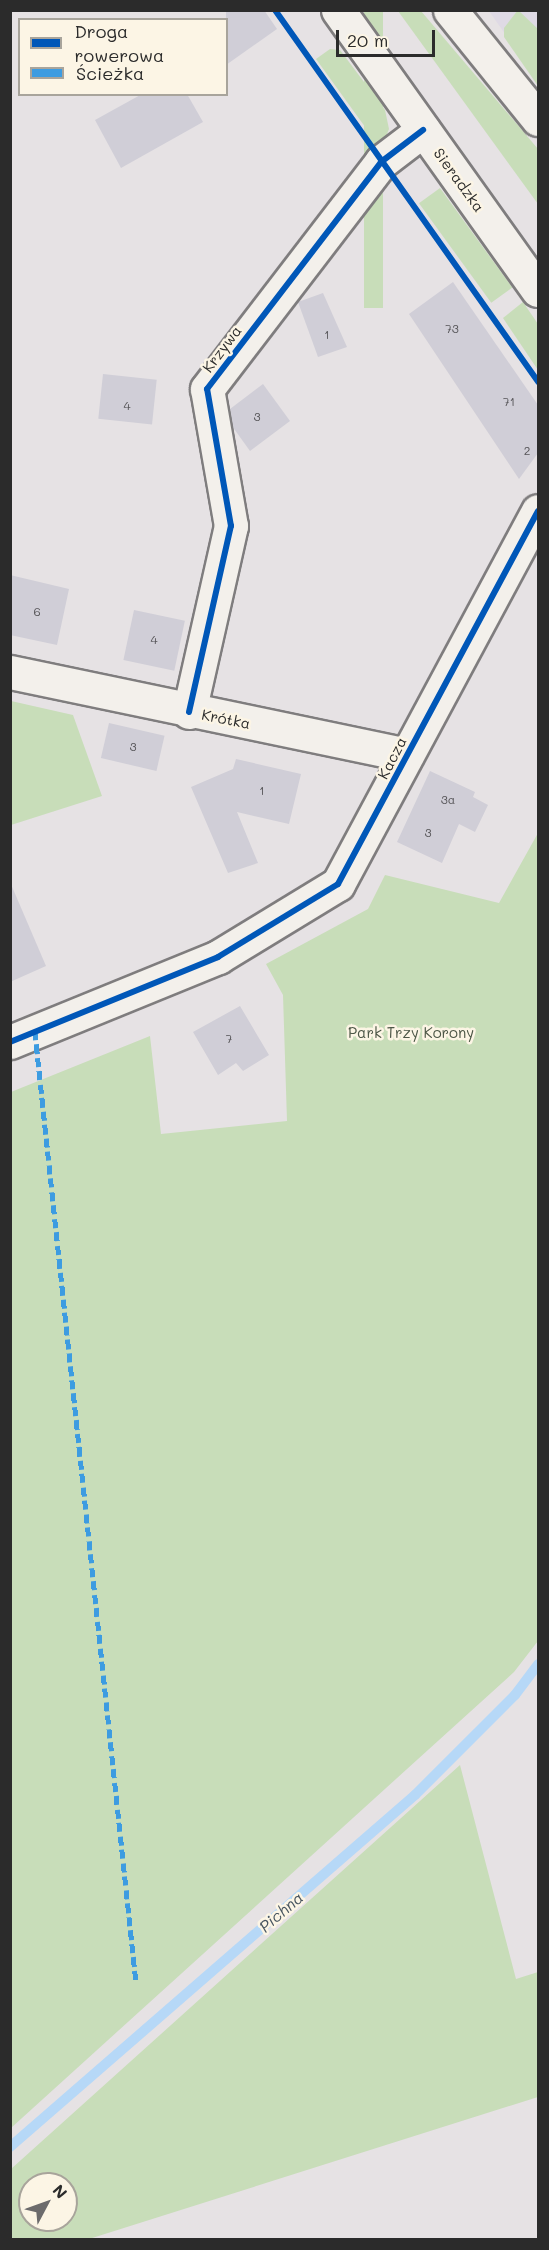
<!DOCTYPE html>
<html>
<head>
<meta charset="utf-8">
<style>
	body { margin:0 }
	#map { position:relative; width:549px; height:2250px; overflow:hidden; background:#e6e2e4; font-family:Mali,sans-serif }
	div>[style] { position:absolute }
	.built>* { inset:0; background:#dfdae5 }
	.green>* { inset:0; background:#c8ddb9; transform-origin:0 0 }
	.stream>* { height:10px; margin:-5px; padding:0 5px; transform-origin:5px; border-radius:5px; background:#b6d8f7 }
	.building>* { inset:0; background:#d0ced7; transform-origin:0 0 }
	.roads { filter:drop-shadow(2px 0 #7f7d7e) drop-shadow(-2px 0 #7f7d7e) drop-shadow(0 2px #7f7d7e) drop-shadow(0 -2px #7f7d7e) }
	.minor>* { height:33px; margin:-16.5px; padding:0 16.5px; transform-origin:16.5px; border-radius:16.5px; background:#f3f0eb }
	.major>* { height:33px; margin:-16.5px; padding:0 16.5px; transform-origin:16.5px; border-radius:16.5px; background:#f3f0eb }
	.quiet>* { height:4.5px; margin-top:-2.25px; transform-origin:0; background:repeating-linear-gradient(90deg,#3d9ce1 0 9px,transparent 0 13.5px) }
	.cycleway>* { height:6px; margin:-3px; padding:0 3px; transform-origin:3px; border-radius:3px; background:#0057b8 }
	span { translate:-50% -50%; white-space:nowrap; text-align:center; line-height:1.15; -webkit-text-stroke:5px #fcf5e5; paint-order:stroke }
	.number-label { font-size:12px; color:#555457 }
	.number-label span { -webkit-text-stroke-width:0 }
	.street-label { font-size:15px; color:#2b2b2b }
	.park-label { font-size:15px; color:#4c5646 }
	.water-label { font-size:16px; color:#485560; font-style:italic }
	.frame { position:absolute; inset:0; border:12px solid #2b2b2b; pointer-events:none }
	.legend { position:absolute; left:18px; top:18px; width:210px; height:78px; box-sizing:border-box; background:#fcf5e5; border:2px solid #a8a49b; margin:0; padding:8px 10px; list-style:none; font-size:18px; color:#2b2b2b }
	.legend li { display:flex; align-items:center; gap:12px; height:30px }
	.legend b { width:30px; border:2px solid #a8a49b }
	.north { position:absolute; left:18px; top:2172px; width:60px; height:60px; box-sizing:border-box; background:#fcf5e5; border:2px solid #a8a49b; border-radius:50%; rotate:49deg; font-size:16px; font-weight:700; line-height:24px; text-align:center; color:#2b2b2b }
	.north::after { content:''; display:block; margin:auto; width:21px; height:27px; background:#6c6b6c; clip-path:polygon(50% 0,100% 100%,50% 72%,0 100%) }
	.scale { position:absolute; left:336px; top:30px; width:99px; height:27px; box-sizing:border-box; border:3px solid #2b2b2b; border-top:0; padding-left:8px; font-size:18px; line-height:21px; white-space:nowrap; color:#2b2b2b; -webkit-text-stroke:4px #fcf5e5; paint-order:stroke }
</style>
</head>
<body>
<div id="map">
	<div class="built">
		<div style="clip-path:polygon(489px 11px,538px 11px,538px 81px)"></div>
	</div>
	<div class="green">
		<div style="clip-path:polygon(518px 10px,538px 29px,538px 86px,504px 37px,504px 28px)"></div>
		<div style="left:364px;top:11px;width:19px;height:297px"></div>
		<div style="clip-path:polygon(398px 11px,421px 11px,538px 149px,538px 204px)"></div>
		<div style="clip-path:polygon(330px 49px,340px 50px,385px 110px,389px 129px,381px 149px,316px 59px)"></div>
		<div style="left:440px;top:188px;width:123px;height:26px;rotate:54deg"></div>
		<div style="clip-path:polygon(523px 302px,538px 324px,538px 370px,503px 318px)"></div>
		<div style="clip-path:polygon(11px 701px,73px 715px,102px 796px,11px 825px)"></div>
		<div style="clip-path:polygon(538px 833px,538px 1641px,514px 1672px,11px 2128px,11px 1092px,150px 1036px,161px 1134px,287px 1121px,283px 995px,266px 964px,368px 909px,385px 875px,499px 903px)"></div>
		<div style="clip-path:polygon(evenodd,460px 1765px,516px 1979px,538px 1972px,538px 2097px,89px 2239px,11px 2239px,11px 2169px,460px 1765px,30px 2184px,66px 2184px,66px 2220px,30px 2220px,30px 2184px)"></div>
	</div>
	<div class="stream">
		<div style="left:10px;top:2147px;width:537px;rotate:-41deg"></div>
		<div style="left:415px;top:1795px;width:141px;rotate:-45deg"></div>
		<div style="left:515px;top:1695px;width:39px;rotate:-53deg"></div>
	</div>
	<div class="building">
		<div style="clip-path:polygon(226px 10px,264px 10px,277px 29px,226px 65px)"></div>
		<div style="clip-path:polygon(142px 94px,187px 94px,203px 122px,121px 168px,95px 120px)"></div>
		<div style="clip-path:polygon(453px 282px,538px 405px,538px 453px,519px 479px,409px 314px)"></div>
		<div style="clip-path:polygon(323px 293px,347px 347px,318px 357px,298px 302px)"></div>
		<div style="left:103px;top:374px;width:54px;height:45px;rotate:6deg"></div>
		<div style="clip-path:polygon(263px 384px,290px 421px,250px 451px,232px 426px,230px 409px)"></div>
		<div style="clip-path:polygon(10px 575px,69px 589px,57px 645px,10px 635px)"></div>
		<div style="left:134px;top:610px;width:52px;height:51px;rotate:12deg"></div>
		<div style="left:109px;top:723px;width:57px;height:36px;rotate:13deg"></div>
		<div style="clip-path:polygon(236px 759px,301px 774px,289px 824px,237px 812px,258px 863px,228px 873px,191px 787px,233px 769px)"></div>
		<div style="clip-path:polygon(430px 771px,475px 792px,473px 797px,488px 805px,475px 832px,459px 824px,442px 863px,397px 842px)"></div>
		<div style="clip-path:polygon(10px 882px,46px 966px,10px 982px)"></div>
		<div style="clip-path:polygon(240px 1006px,269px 1055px,243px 1071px,236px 1063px,218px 1075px,193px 1032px)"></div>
	</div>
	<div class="roads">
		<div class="minor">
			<div style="left:450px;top:10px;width:140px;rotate:51.1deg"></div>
			<div style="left:10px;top:672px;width:405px;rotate:11.8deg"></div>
			<div style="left:189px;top:712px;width:191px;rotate:-77.3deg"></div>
			<div style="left:231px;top:526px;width:139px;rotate:-99.9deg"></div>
			<div style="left:207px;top:389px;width:286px;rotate:-52.5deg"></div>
			<div style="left:381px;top:162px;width:53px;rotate:-37.3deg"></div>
			<div style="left:10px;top:1042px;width:225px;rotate:-22.2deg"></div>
			<div style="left:218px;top:957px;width:140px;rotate:-31.3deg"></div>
			<div style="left:338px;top:884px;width:423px;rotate:-61.8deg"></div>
		</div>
		<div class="major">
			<div style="left:338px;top:10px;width:344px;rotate:54.5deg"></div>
		</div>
	</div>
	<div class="quiet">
		<div style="left:35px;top:1031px;width:954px;rotate:83.93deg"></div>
	</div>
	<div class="cycleway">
		<div style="left:275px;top:10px;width:456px;rotate:54.7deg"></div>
		<div style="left:189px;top:712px;width:191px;rotate:-77.3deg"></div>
		<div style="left:231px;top:526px;width:139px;rotate:-99.9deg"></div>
		<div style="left:207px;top:389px;width:286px;rotate:-52.5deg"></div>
		<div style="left:381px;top:162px;width:53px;rotate:-37.3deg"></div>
		<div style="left:10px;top:1042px;width:225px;rotate:-22.2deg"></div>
		<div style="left:218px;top:957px;width:140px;rotate:-31.3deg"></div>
		<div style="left:338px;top:884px;width:423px;rotate:-61.8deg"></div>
	</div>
	<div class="number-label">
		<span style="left:452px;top:329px">73</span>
		<span style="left:327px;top:335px">1</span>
		<span style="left:509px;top:402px">71</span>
		<span style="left:127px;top:406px">4</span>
		<span style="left:257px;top:417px">3</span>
		<span style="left:527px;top:451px">2</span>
		<span style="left:37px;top:612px">6</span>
		<span style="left:154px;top:640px">4</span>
		<span style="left:133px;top:747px">3</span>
		<span style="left:262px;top:791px">1</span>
		<span style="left:448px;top:800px">3a</span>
		<span style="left:428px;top:833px">3</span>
		<span style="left:229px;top:1039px">7</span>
	</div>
	<div class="street-label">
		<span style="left:459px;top:180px;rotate:54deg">Sieradzka</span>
		<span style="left:222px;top:349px;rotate:-53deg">Krzywa</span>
		<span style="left:226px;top:719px;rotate:11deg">Krótka</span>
		<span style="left:392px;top:758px;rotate:-63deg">Kacza</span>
	</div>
	<div class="park-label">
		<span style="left:411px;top:1033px">Park Trzy Korony</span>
	</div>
	<div class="water-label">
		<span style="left:281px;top:1912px;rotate:-41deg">Pichna</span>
	</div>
	<div class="frame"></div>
	<ul class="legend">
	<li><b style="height:8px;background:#0057b8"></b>Droga rowerowa</li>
	<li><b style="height:8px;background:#3d9ce1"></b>Ścieżka</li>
	</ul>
	<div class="north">N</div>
	<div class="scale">20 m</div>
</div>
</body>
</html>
